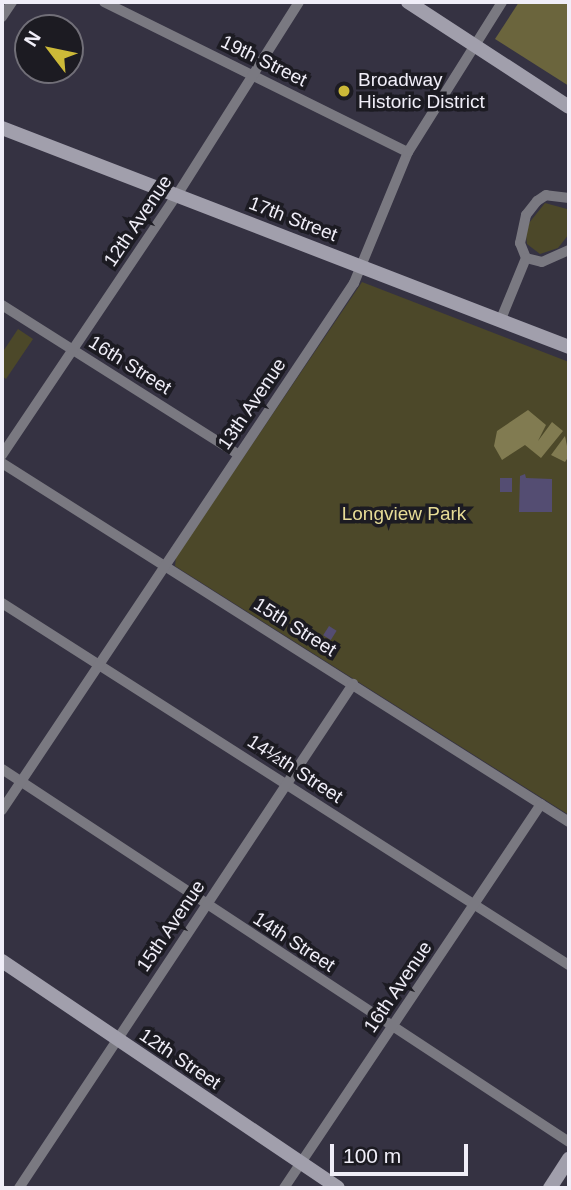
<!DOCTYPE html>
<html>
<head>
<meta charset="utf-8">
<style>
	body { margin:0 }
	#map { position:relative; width:571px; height:1190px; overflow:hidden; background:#353242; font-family:Arial,sans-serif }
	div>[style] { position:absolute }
	.green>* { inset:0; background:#4c4829 }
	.forest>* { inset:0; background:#6b653d }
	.water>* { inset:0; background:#817b51 }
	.building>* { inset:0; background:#544d72; transform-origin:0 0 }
	.street>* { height:10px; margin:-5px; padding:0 5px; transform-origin:5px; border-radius:5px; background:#7a7981 }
	.secondary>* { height:14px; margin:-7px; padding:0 7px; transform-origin:7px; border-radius:7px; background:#a19fac }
	.dots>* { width:19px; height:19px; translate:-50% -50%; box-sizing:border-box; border:4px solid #1c1b22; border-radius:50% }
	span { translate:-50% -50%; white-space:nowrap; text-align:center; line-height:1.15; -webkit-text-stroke:7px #1c1b22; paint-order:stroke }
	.street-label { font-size:19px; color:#f0eef8 }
	.poi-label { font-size:19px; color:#f0eef8 }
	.left { translate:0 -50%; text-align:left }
	.park-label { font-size:19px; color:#e6db96 }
	.frame { position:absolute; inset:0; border:4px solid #f0eef8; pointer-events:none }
	.north { position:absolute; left:14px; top:14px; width:70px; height:70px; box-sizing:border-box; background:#1c1b22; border:2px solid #716f78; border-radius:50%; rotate:302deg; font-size:19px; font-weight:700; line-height:28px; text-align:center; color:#f0eef8 }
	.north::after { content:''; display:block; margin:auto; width:24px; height:32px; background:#ccb938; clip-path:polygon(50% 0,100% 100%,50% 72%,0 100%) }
	.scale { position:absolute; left:330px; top:1144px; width:138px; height:32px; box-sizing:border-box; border:4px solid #f0eef8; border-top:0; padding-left:9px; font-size:21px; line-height:24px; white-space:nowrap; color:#f0eef8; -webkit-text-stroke:5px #1c1b22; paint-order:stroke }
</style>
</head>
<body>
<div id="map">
	<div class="green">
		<div style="clip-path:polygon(545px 203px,567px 209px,569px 234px,558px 248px,540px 254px,527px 244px,526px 235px,529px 223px)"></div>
		<div style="clip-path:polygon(362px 282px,569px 362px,569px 815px,175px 566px,176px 557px)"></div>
		<div style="clip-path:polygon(18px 329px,33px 339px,6px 379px,2px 376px,2px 353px)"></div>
	</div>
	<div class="forest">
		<div style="clip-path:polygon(519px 2px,569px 2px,569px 86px,495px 39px)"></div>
	</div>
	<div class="water">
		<div style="clip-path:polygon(528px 410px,546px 425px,538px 441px,552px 422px,563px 431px,541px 458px,525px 445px,502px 460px,494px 446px,497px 431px)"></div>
		<div style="clip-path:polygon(565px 436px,569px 456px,565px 462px,551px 455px)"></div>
	</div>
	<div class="building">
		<div style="clip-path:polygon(525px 474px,526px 478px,552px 479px,552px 512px,519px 512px,520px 476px)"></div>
		<div style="left:500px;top:478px;width:12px;height:14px"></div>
		<div style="left:329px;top:626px;width:9px;height:11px;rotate:32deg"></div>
	</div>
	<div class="street">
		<div style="left:104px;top:2px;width:339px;rotate:26.3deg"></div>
		<div style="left:2px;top:17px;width:18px;rotate:-56deg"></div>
		<div style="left:569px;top:198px;width:23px;rotate:-173deg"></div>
		<div style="left:546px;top:195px;width:11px;rotate:146deg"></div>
		<div style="left:537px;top:201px;width:18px;rotate:128deg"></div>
		<div style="left:526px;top:215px;width:29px;rotate:102deg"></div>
		<div style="left:520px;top:243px;width:16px;rotate:68deg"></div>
		<div style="left:526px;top:258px;width:16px;rotate:14deg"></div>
		<div style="left:542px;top:262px;width:30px;rotate:-24deg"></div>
		<div style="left:2px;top:305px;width:280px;rotate:32.3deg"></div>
		<div style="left:501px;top:319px;width:66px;rotate:-67.7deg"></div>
		<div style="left:2px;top:455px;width:313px;rotate:-56.1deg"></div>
		<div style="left:177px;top:195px;width:228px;rotate:-57.7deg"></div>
		<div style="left:2px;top:463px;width:671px;rotate:32.34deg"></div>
		<div style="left:2px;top:603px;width:673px;rotate:32.56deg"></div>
		<div style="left:2px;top:769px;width:679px;rotate:33.34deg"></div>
		<div style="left:2px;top:810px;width:634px;rotate:-56.26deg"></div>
		<div style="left:354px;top:283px;width:142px;rotate:-67.6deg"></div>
		<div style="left:408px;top:152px;width:177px;rotate:-57.9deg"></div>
		<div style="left:19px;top:1188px;width:605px;rotate:-56.47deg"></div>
		<div style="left:284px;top:1188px;width:462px;rotate:-56.2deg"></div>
	</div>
	<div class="secondary">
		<div style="left:408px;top:2px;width:192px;rotate:33.1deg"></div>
		<div style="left:2px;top:128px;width:608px;rotate:21.12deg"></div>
		<div style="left:2px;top:961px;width:405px;rotate:34deg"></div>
		<div style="left:550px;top:1188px;width:35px;rotate:-57deg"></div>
	</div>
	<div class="dots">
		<div style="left:344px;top:91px;background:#ccb938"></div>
	</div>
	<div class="street-label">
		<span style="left:264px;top:61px;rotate:26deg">19th Street</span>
		<span style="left:293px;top:219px;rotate:21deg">17th Street</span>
		<span style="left:138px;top:221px;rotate:-56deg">12th Avenue</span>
		<span style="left:130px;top:365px;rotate:32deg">16th Street</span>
		<span style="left:252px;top:404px;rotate:-56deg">13th Avenue</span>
		<span style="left:295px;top:627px;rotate:32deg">15th Street</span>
		<span style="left:295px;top:769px;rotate:33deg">14½th Street</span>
		<span style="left:171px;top:926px;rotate:-56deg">15th Avenue</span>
		<span style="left:294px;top:942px;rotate:33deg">14th Street</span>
		<span style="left:398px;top:987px;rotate:-56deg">16th Avenue</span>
		<span style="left:180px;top:1059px;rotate:34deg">12th Street</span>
	</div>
	<div class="poi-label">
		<span class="left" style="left:358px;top:91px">Broadway<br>Historic District</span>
	</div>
	<div class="park-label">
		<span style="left:404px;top:514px">Longview Park</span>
	</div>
	<div class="frame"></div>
	<div class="north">N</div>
	<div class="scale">100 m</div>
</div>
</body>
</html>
